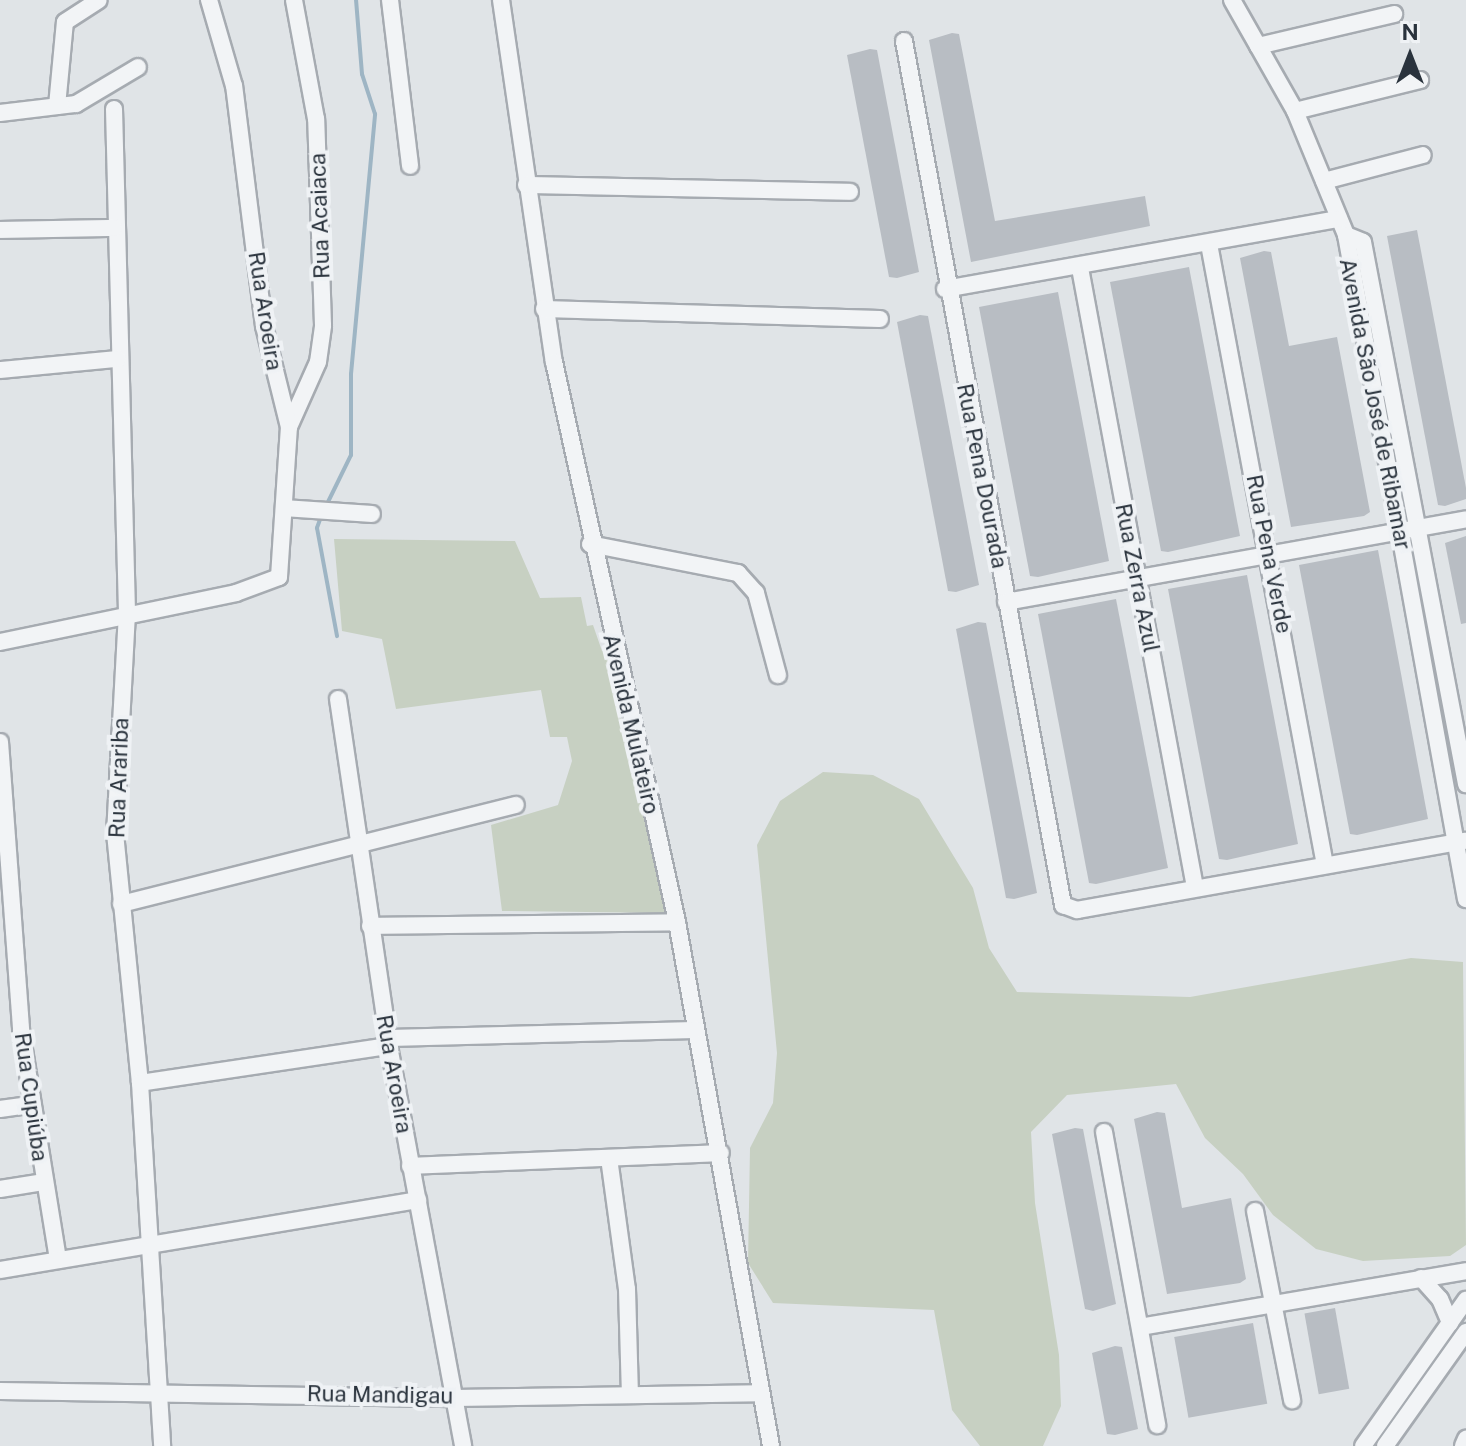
<!DOCTYPE html>
<html>
<head>
<meta charset="utf-8">
<style>
	body { margin:0 }
	#map { position:relative; width:1466px; height:1446px; overflow:hidden; background:#e0e4e7; font-family:"Public Sans",sans-serif }
	div>[style] { position:absolute }
	.green>* { inset:0; background:#c7d0c2 }
	.stream>* { height:4px; margin:-2px; padding:0 2px; transform-origin:2px; border-radius:2px; background:#9eb5c4 }
	.building>* { inset:0; background:#b8bdc3; transform-origin:0 0 }
	.roads { filter:drop-shadow(2px 0 #a6abb1) drop-shadow(-2px 0 #a6abb1) drop-shadow(0 2px #a6abb1) drop-shadow(0 -2px #a6abb1) }
	.minor>* { height:16px; margin:-8px; padding:0 8px; transform-origin:8px; border-radius:8px; background:#f2f4f6 }
	span { translate:-50% -50%; white-space:nowrap; text-align:center; line-height:1.15; -webkit-text-stroke:8px #eff2f5; paint-order:stroke }
	.street-label { font-size:22px; color:#2a333d }
	.north { position:absolute; left:1370px; top:16px; width:80px; height:80px; -webkit-text-stroke:6px #eff2f5; paint-order:stroke; rotate:0deg; font-size:22px; font-weight:700; line-height:32px; text-align:center; color:#2a333d }
	.north::after { content:''; display:block; margin:auto; width:28px; height:36px; background:#2a333d; clip-path:polygon(50% 0,100% 100%,50% 72%,0 100%) }
</style>
</head>
<body>
<div id="map">
	<div class="green">
		<div style="clip-path:polygon(334px 539px,515px 541px,540px 598px,581px 597px,587px 626px,593px 625px,602px 651px,610px 652px,665px 913px,502px 911px,491px 825px,558px 805px,572px 761px,567px 737px,550px 737px,541px 690px,396px 709px,382px 639px,342px 631px)"></div>
		<div style="clip-path:polygon(823px 772px,873px 775px,919px 799px,973px 888px,989px 948px,1017px 992px,1190px 997px,1411px 958px,1463px 962px,1466px 1245px,1450px 1256px,1363px 1261px,1316px 1249px,1273px 1215px,1243px 1174px,1205px 1138px,1176px 1084px,1067px 1095px,1031px 1132px,1035px 1203px,1059px 1355px,1061px 1406px,1043px 1446px,980px 1446px,952px 1410px,934px 1310px,773px 1303px,748px 1263px,750px 1148px,773px 1103px,777px 1053px,757px 845px,780px 801px)"></div>
	</div>
	<div class="stream">
		<div style="left:326px;top:506px;width:57px;rotate:-63.9deg"></div>
		<div style="left:351px;top:455px;width:81px;rotate:-90deg"></div>
		<div style="left:351px;top:374px;width:261px;rotate:-84.7deg"></div>
		<div style="left:375px;top:114px;width:42px;rotate:-108deg"></div>
		<div style="left:362px;top:74px;width:74px;rotate:-94.6deg"></div>
		<div style="left:322px;top:514px;width:15px;rotate:110deg"></div>
		<div style="left:317px;top:528px;width:110px;rotate:79.5deg"></div>
	</div>
	<div class="building">
		<div style="clip-path:polygon(952px 33px,959px 34px,995px 221px,1145px 196px,1150px 226px,971px 262px,929px 40px)"></div>
		<div style="clip-path:polygon(870px 49px,877px 50px,919px 272px,897px 278px,889px 277px,847px 55px)"></div>
		<div style="clip-path:polygon(1417px 230px,1466px 488px,1466px 499px,1445px 506px,1438px 505px,1387px 236px)"></div>
		<div style="clip-path:polygon(1264px 251px,1271px 252px,1289px 346px,1337px 337px,1370px 512px,1364px 516px,1291px 527px,1240px 258px)"></div>
		<div style="clip-path:polygon(1189px 267px,1240px 536px,1168px 552px,1161px 551px,1110px 282px)"></div>
		<div style="clip-path:polygon(1058px 292px,1109px 561px,1038px 577px,1030px 576px,979px 307px)"></div>
		<div style="clip-path:polygon(920px 315px,928px 316px,979px 585px,956px 592px,948px 591px,897px 322px)"></div>
		<div style="clip-path:polygon(1466px 536px,1466px 623px,1461px 624px,1445px 543px)"></div>
		<div style="clip-path:polygon(1378px 550px,1428px 819px,1357px 835px,1350px 834px,1299px 565px)"></div>
		<div style="clip-path:polygon(1247px 575px,1298px 844px,1227px 860px,1219px 859px,1168px 589px)"></div>
		<div style="clip-path:polygon(1116px 599px,1168px 868px,1096px 884px,1089px 883px,1038px 614px)"></div>
		<div style="clip-path:polygon(978px 622px,986px 623px,1037px 893px,1014px 899px,1006px 898px,956px 629px)"></div>
		<div style="clip-path:polygon(1157px 1112px,1165px 1113px,1182px 1208px,1231px 1198px,1246px 1279px,1240px 1283px,1167px 1294px,1134px 1119px)"></div>
		<div style="clip-path:polygon(1075px 1128px,1083px 1129px,1116px 1304px,1093px 1311px,1085px 1309px,1052px 1134px)"></div>
		<div style="left:1335px;top:1308px;width:82px;height:31px;rotate:80deg"></div>
		<div style="left:1253px;top:1323px;width:82px;height:80px;rotate:80deg"></div>
		<div style="clip-path:polygon(1115px 1346px,1122px 1347px,1138px 1429px,1115px 1435px,1107px 1434px,1092px 1353px)"></div>
	</div>
	<div class="roads">
		<div class="minor">
			<div style="left:390px;top:0;width:167px;rotate:83.1deg"></div>
			<div style="left:501px;top:0;width:366px;rotate:81.7deg"></div>
			<div style="left:554px;top:362px;width:573px;rotate:77.61deg"></div>
			<div style="left:677px;top:922px;width:532px;rotate:79.83deg"></div>
			<div style="left:1232px;top:0;width:128px;rotate:60.4deg"></div>
			<div style="left:1295px;top:111px;width:134px;rotate:67.6deg"></div>
			<div style="left:1346px;top:235px;width:675px;rotate:79.76deg"></div>
			<div style="left:904px;top:41px;width:879px;rotate:79.57deg"></div>
			<div style="left:1063px;top:905px;width:15px;rotate:20deg"></div>
			<div style="left:1077px;top:910px;width:395px;rotate:-10.1deg"></div>
			<div style="left:1258px;top:46px;width:140px;rotate:-13.2deg"></div>
			<div style="left:57px;top:106px;width:84px;rotate:-84.6deg"></div>
			<div style="left:65px;top:22px;width:40px;rotate:-32.9deg"></div>
			<div style="left:114px;top:109px;width:504px;rotate:88.52deg"></div>
			<div style="left:127px;top:613px;width:220px;rotate:93.1deg"></div>
			<div style="left:115px;top:833px;width:251px;rotate:84.3deg"></div>
			<div style="left:140px;top:1083px;width:364px;rotate:86.5deg"></div>
			<div style="left:1295px;top:111px;width:129px;rotate:-13.9deg"></div>
			<div style="left:0;top:113px;width:77px;rotate:-6.8deg"></div>
			<div style="left:76px;top:104px;width:72px;rotate:-30.8deg"></div>
			<div style="left:1324px;top:181px;width:102px;rotate:-14.7deg"></div>
			<div style="left:526px;top:185px;width:324px;rotate:1.2deg"></div>
			<div style="left:0;top:230px;width:114px;rotate:-1deg"></div>
			<div style="left:1346px;top:235px;width:18px;rotate:22deg"></div>
			<div style="left:1363px;top:242px;width:552px;rotate:79.24deg"></div>
			<div style="left:1209px;top:244px;width:632px;rotate:79.42deg"></div>
			<div style="left:1080px;top:268px;width:630px;rotate:79.48deg"></div>
			<div style="left:945px;top:289px;width:400px;rotate:-10.1deg"></div>
			<div style="left:544px;top:309px;width:336px;rotate:1.7deg"></div>
			<div style="left:0;top:370px;width:118px;rotate:-5.4deg"></div>
			<div style="left:289px;top:427px;width:71px;rotate:-66deg"></div>
			<div style="left:318px;top:362px;width:37px;rotate:-82deg"></div>
			<div style="left:323px;top:325px;width:206px;rotate:-91.9deg"></div>
			<div style="left:316px;top:119px;width:121px;rotate:-100.5deg"></div>
			<div style="left:284px;top:508px;width:88px;rotate:3.9deg"></div>
			<div style="left:590px;top:544px;width:151px;rotate:11.1deg"></div>
			<div style="left:738px;top:573px;width:27px;rotate:48deg"></div>
			<div style="left:756px;top:593px;width:85px;rotate:75deg"></div>
			<div style="left:1006px;top:602px;width:467px;rotate:-10.2deg"></div>
			<div style="left:0;top:642px;width:241px;rotate:-11.7deg"></div>
			<div style="left:236px;top:593px;width:46px;rotate:-20.4deg"></div>
			<div style="left:279px;top:577px;width:150px;rotate:-86.2deg"></div>
			<div style="left:289px;top:427px;width:104px;rotate:-103.9deg"></div>
			<div style="left:264px;top:326px;width:242px;rotate:-97.1deg"></div>
			<div style="left:234px;top:86px;width:90px;rotate:-106.2deg"></div>
			<div style="left:338px;top:699px;width:351px;rotate:81.6deg"></div>
			<div style="left:389px;top:1046px;width:407px;rotate:79.5deg"></div>
			<div style="left:0;top:742px;width:290px;rotate:85.8deg"></div>
			<div style="left:21px;top:1031px;width:232px;rotate:80.8deg"></div>
			<div style="left:121px;top:904px;width:407px;rotate:-14.1deg"></div>
			<div style="left:370px;top:926px;width:307px;rotate:-0.7deg"></div>
			<div style="left:388px;top:1038px;width:308px;rotate:-1.5deg"></div>
			<div style="left:140px;top:1083px;width:252px;rotate:-8.5deg"></div>
			<div style="left:0;top:1109px;width:30px;rotate:-8deg"></div>
			<div style="left:1104px;top:1132px;width:298px;rotate:79.7deg"></div>
			<div style="left:609px;top:1158px;width:132px;rotate:82.2deg"></div>
			<div style="left:627px;top:1289px;width:106px;rotate:88.4deg"></div>
			<div style="left:410px;top:1166px;width:311px;rotate:-2.4deg"></div>
			<div style="left:0;top:1189px;width:45px;rotate:-9deg"></div>
			<div style="left:1255px;top:1211px;width:193px;rotate:78.9deg"></div>
			<div style="left:0;top:1270px;width:424px;rotate:-9.5deg"></div>
			<div style="left:1421px;top:1278px;width:28px;rotate:48deg"></div>
			<div style="left:1440px;top:1299px;width:26px;rotate:67deg"></div>
			<div style="left:1140px;top:1327px;width:331px;rotate:-9.7deg"></div>
			<div style="left:0;top:1391px;width:455px;rotate:0.9deg"></div>
			<div style="left:455px;top:1398px;width:304px;rotate:-0.9deg"></div>
			<div style="left:1363px;top:1446px;width:179px;rotate:-54.8deg"></div>
			<div style="left:1385px;top:1446px;width:140px;rotate:-54.6deg"></div>
			<div style="left:1463px;top:1446px;width:8px;rotate:-67deg"></div>
		</div>
	</div>
	<div class="street-label">
		<span style="left:320px;top:216px;rotate:-92deg">Rua Acaiaca</span>
		<span style="left:265px;top:311px;rotate:81deg">Rua Aroeira</span>
		<span style="left:1375px;top:404px;rotate:79deg">Avenida São José de Ribamar</span>
		<span style="left:982px;top:476px;rotate:79deg">Rua Pena Dourada</span>
		<span style="left:1269px;top:554px;rotate:79deg">Rua Pena Verde</span>
		<span style="left:1137px;top:578px;rotate:79deg">Rua Zerra Azul</span>
		<span style="left:631px;top:724px;rotate:77deg">Avenida Mulateiro</span>
		<span style="left:119px;top:778px;rotate:-88deg">Rua Arariba</span>
		<span style="left:394px;top:1074px;rotate:80deg">Rua Aroeira</span>
		<span style="left:31px;top:1097px;rotate:82deg">Rua Cupiúba</span>
		<span style="left:380px;top:1395px;rotate:1deg">Rua Mandigau</span>
	</div>
	<div class="north">N</div>
</div>
</body>
</html>
